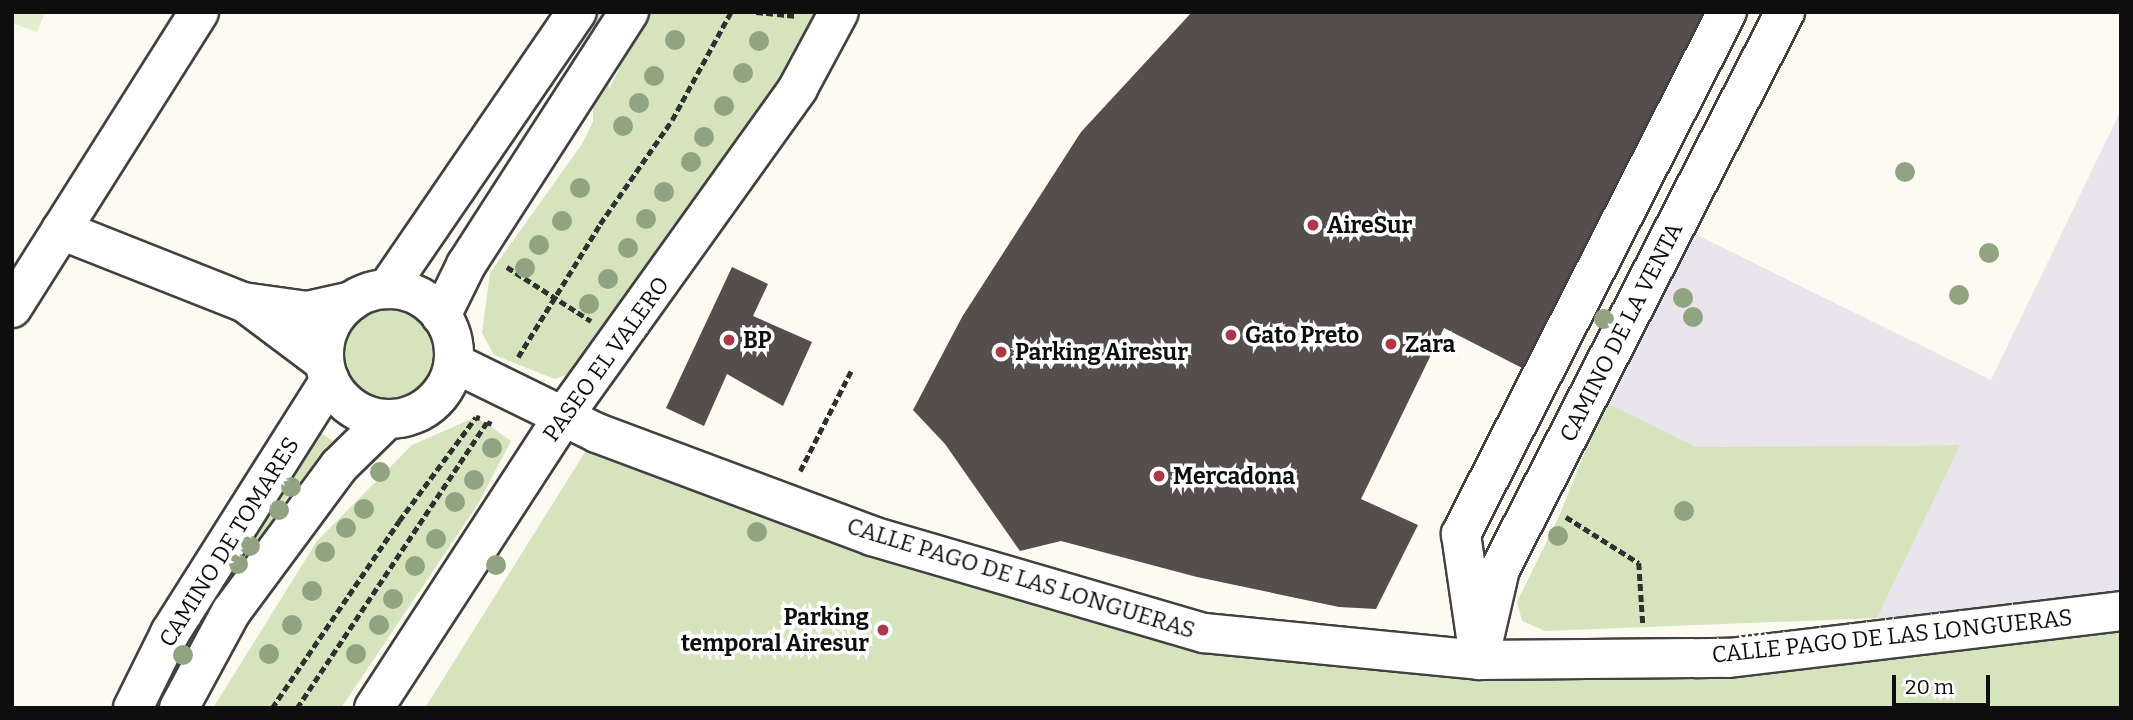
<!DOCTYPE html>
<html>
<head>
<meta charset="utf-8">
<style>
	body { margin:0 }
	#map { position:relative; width:2133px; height:720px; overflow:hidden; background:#fdfaf1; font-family:Bitter,serif }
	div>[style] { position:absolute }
	.industrial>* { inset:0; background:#eae4ec }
	.green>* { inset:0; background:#d6e4be; transform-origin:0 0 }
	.round { border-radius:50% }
	.pitch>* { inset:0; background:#e5eccf }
	.building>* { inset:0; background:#554e4c }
	.path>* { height:4.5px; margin-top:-2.25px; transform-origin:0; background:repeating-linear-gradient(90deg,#303030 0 7px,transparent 0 10.5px) }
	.roads { filter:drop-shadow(2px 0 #414141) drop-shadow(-2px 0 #414141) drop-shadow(0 2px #414141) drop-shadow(0 -2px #414141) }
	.minor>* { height:38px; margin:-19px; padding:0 19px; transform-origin:19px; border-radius:19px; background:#fff }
	.minor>.ring { margin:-19px; padding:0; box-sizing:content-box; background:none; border:38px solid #fff; border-radius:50% }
	.trees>* { width:20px; height:20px; margin:-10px; border-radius:50%; background:#90a481 }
	.dots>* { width:19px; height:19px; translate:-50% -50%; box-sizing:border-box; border:4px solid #fff; border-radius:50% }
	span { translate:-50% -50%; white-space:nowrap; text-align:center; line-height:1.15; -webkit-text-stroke:7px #fff; paint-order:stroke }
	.poi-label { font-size:23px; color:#0e0e0e; font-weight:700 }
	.left { translate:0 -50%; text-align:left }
	.right { translate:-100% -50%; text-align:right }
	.street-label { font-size:23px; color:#0e0e0e }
	.frame { position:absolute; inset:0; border:14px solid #0e0e0e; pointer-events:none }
	.scale { position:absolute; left:1892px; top:675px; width:98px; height:32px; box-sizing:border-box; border:4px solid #0e0e0e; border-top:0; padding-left:9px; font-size:21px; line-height:24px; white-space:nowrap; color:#0e0e0e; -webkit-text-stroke:5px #fff; paint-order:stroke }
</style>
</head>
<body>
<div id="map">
	<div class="industrial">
		<div style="clip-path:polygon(2121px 110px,2121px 606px,1877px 618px,1959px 445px,1697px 447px,1605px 402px,1693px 233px,1991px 380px)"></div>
	</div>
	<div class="green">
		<div style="left:593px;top:12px;width:16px;height:249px"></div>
		<div style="clip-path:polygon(647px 12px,814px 12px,788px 89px,574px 372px,555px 379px,494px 355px,482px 333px,490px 273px,582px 144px)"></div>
		<div class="round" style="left:341px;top:307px;width:96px;height:96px"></div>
		<div style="clip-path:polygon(1605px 402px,1697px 447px,1960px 445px,1877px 618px,1545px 631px,1522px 621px,1517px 602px,1560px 514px)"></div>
		<div style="clip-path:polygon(476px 417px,511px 441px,478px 504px,341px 708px,213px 708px,317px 541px,412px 445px)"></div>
		<div style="clip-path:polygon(318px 431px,333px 441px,285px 500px,159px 708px,144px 708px)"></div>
		<div style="clip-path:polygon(597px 433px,1204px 633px,1479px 660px,2121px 611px,2121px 708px,425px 708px)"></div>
	</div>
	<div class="pitch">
		<div style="clip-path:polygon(12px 12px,45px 12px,37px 32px,12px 23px)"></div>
	</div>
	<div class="building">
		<div style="clip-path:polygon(1192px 12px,1717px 12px,1528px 371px,1444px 328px,1361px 499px,1418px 525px,1376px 609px,1339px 607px,1197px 577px,1061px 541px,1020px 551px,945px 444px,913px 410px,962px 317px,1081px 132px)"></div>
		<div style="clip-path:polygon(732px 267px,768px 284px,753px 316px,812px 342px,783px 406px,727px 374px,704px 426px,666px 408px)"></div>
	</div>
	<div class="path">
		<div style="left:756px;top:12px;width:41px;rotate:5.6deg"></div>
		<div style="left:507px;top:267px;width:100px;rotate:32.7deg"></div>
		<div style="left:518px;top:357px;width:156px;rotate:-58.3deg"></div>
		<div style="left:600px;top:224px;width:126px;rotate:-55.3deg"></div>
		<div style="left:672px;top:120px;width:123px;rotate:-61.4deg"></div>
		<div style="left:800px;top:471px;width:112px;rotate:-63deg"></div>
		<div style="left:1566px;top:517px;width:86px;rotate:32.2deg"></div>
		<div style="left:1639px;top:563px;width:62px;rotate:86.3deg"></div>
		<div style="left:272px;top:708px;width:226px;rotate:-55.8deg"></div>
		<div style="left:399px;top:521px;width:129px;rotate:-53.5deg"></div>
		<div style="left:476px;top:417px;width:4px;rotate:14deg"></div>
		<div style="left:297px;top:708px;width:343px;rotate:-56.4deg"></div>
		<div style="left:487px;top:422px;width:5px;rotate:22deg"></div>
	</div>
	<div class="roads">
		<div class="minor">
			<div style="left:61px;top:230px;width:196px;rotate:21.6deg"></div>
			<div style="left:243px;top:302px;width:65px;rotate:8deg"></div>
			<div style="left:307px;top:311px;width:46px;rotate:-12.5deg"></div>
			<div style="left:387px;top:289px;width:336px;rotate:-55.6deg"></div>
			<div class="ring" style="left:324px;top:289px;width:92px;height:92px"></div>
			<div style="left:248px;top:305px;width:95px;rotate:36.9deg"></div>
			<div style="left:12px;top:308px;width:350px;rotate:-57.7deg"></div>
			<div style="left:441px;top:316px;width:57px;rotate:-63.9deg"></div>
			<div style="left:466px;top:265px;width:301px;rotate:-57.2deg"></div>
			<div style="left:454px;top:363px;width:159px;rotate:26.1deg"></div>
			<div style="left:597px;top:433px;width:294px;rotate:20.5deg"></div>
			<div style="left:872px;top:536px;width:346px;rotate:16.3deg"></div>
			<div style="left:1204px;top:633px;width:276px;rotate:5.6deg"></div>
			<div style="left:1479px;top:660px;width:250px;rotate:-0.5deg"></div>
			<div style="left:1729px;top:658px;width:395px;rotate:-6.8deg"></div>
			<div style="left:1476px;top:637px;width:104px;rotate:-98.3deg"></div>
			<div style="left:1461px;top:534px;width:586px;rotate:-63deg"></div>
			<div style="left:1479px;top:660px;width:93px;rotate:-77deg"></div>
			<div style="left:1500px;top:569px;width:626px;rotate:-62.9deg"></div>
			<div style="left:133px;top:708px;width:84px;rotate:-63.7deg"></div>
			<div style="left:170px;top:633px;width:299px;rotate:-57.7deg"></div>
			<div style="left:179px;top:708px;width:109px;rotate:-61.6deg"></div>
			<div style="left:231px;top:612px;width:182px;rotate:-53.5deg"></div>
			<div style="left:339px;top:466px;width:66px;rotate:-44.4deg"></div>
			<div style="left:374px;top:708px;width:351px;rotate:-57deg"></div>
			<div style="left:565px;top:414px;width:401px;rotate:-54.4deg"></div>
			<div style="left:798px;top:88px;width:86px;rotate:-61.7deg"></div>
		</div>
	</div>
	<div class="trees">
		<div style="left:675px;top:40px"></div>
		<div style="left:759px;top:41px"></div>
		<div style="left:743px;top:73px"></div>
		<div style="left:654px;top:76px"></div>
		<div style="left:639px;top:103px"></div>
		<div style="left:724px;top:106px"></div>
		<div style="left:623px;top:126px"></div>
		<div style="left:704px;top:137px"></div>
		<div style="left:691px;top:162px"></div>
		<div style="left:1905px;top:172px"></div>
		<div style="left:580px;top:188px"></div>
		<div style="left:664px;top:192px"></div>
		<div style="left:646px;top:219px"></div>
		<div style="left:562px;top:221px"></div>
		<div style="left:539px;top:245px"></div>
		<div style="left:628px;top:248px"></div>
		<div style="left:1989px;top:253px"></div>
		<div style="left:525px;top:268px"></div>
		<div style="left:608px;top:279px"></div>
		<div style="left:1959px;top:295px"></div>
		<div style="left:1683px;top:298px"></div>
		<div style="left:589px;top:304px"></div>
		<div style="left:1693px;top:317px"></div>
		<div style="left:1604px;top:319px"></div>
		<div style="left:492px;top:448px"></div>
		<div style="left:380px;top:472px"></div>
		<div style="left:474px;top:480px"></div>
		<div style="left:291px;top:487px"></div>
		<div style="left:455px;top:502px"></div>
		<div style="left:364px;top:509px"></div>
		<div style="left:279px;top:510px"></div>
		<div style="left:1684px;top:511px"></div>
		<div style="left:346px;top:528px"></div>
		<div style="left:757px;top:532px"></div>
		<div style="left:1558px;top:536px"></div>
		<div style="left:436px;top:539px"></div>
		<div style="left:250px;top:546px"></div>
		<div style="left:325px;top:552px"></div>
		<div style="left:238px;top:564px"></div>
		<div style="left:496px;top:565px"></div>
		<div style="left:415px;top:566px"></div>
		<div style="left:312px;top:591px"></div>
		<div style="left:393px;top:599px"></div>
		<div style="left:292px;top:625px"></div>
		<div style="left:379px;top:625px"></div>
		<div style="left:269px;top:654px"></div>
		<div style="left:356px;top:654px"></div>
		<div style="left:183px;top:655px"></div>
	</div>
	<div class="dots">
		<div style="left:1313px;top:225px;background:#ae3748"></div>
		<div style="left:1231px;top:335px;background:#ae3748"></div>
		<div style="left:729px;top:340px;background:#ae3748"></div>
		<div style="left:1391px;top:344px;background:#ae3748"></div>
		<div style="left:1001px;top:352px;background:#ae3748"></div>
		<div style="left:1159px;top:476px;background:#ae3748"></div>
		<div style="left:883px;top:630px;background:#ae3748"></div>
	</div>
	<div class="poi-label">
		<span class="left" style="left:1327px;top:225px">AireSur</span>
		<span class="left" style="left:1245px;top:335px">Gato Preto</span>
		<span class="left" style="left:743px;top:340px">BP</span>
		<span class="left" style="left:1405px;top:344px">Zara</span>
		<span class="left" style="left:1015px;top:352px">Parking Airesur</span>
		<span class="left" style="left:1173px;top:476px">Mercadona</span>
		<span class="right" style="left:869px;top:630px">Parking<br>temporal Airesur</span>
	</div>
	<div class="street-label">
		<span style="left:1621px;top:332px;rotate:-63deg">CAMINO DE LA VENTA</span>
		<span style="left:606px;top:359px;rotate:-54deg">PASEO EL VALERO</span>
		<span style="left:229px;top:542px;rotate:-58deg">CAMINO DE TOMARES</span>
		<span style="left:1021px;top:578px;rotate:17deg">CALLE PAGO DE LAS LONGUERAS</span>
		<span style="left:1892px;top:636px;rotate:-6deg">CALLE PAGO DE LAS LONGUERAS</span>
	</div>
	<div class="frame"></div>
	<div class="scale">20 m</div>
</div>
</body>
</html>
